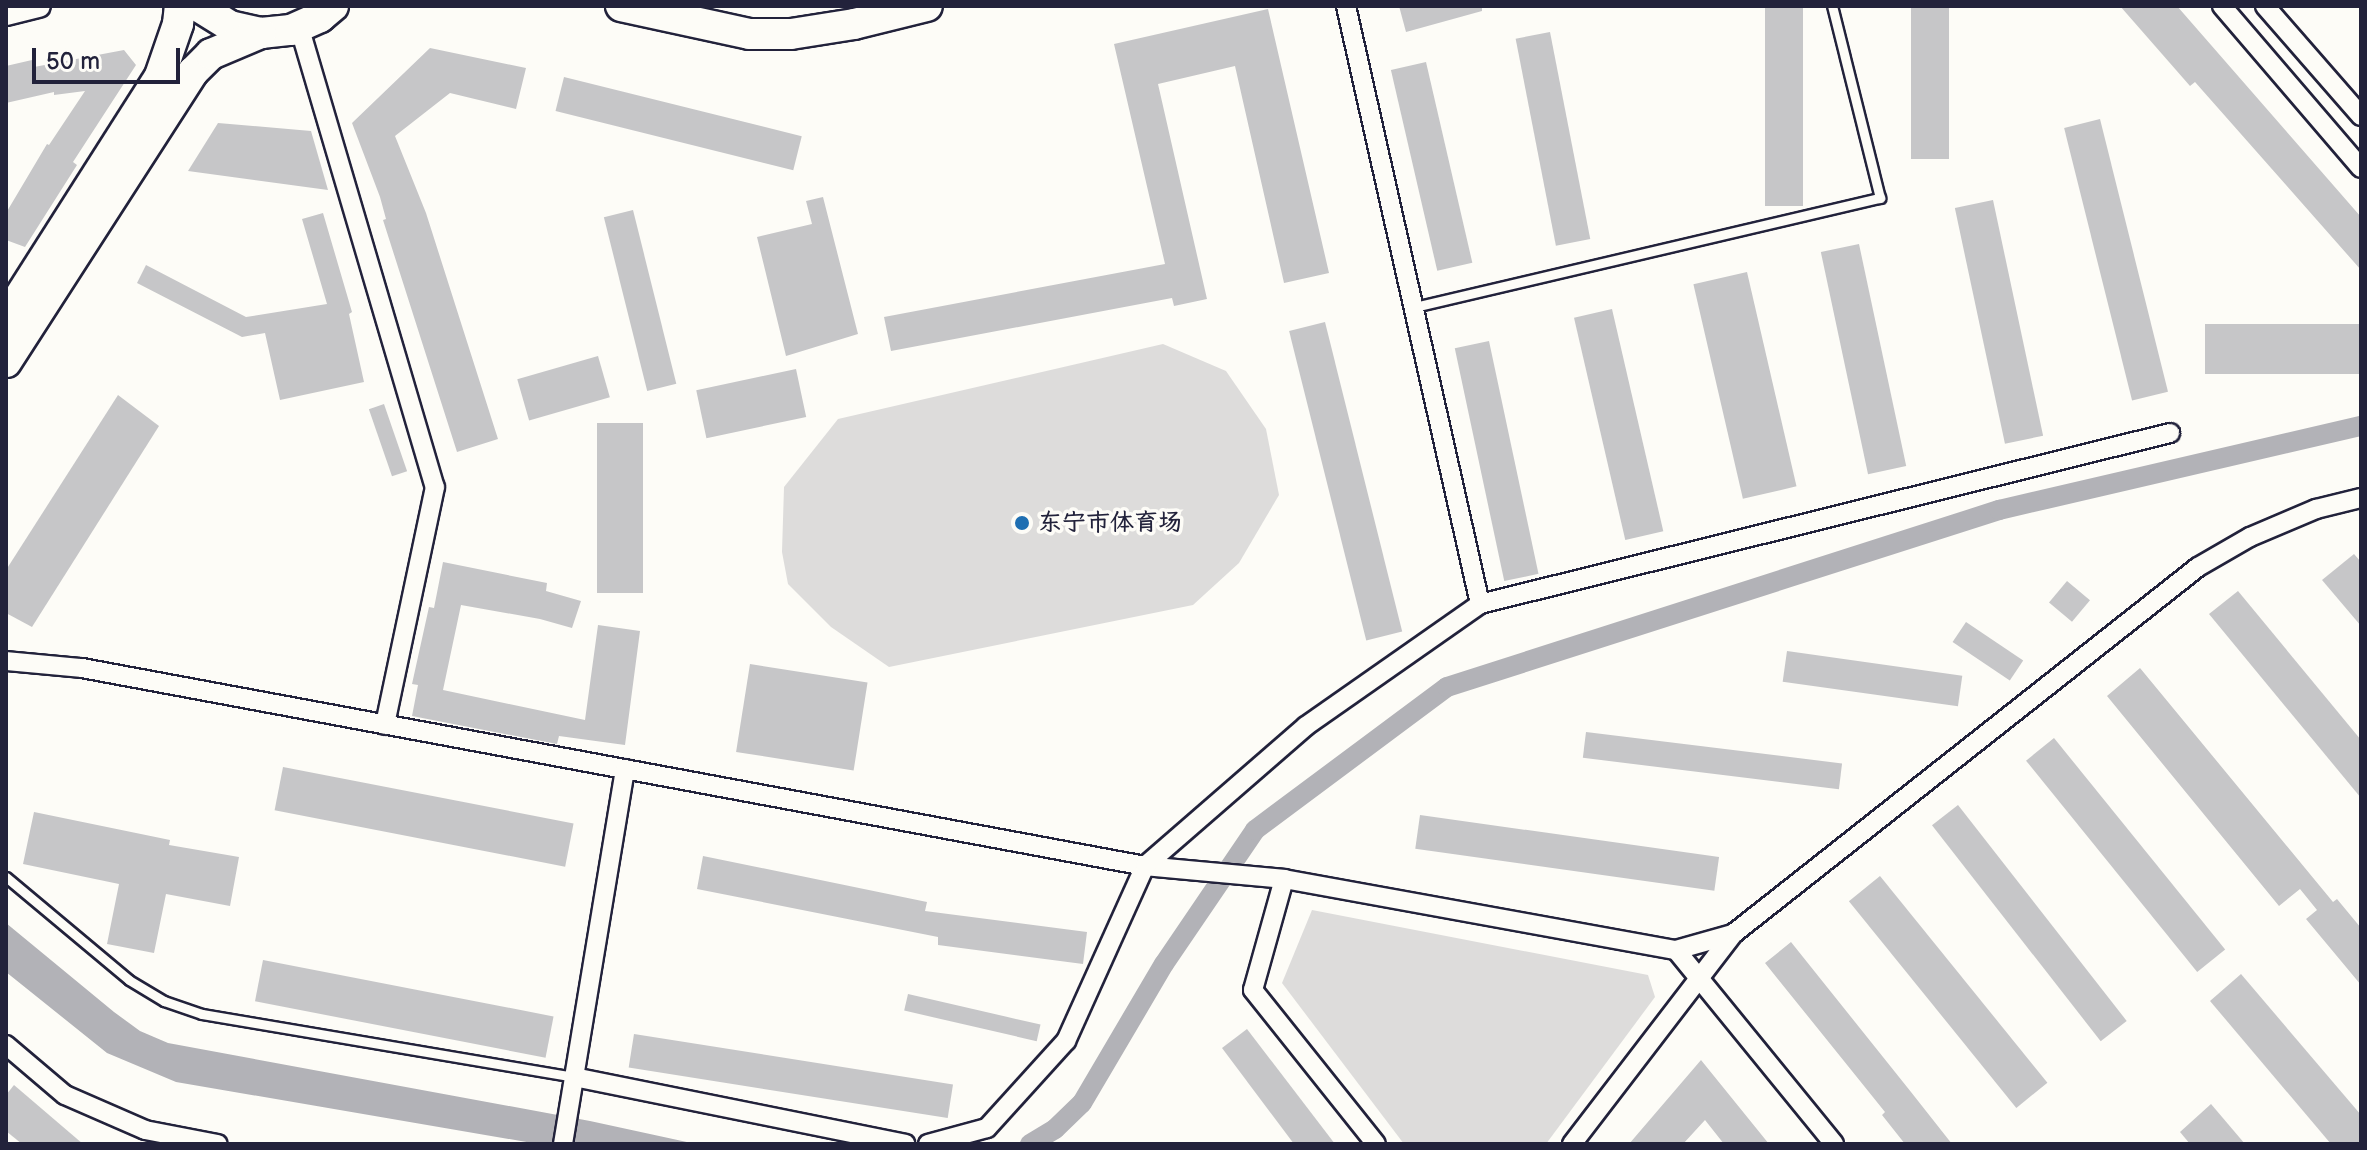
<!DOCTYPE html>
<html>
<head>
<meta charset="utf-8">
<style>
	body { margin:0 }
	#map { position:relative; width:2367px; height:1150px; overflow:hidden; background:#fdfcf7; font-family:"Balsamiq Sans","LXGW WenKai TC",sans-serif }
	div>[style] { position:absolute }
	.green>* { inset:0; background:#dddcdb }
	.water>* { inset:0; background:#b2b2b7 }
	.canal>* { height:20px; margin:-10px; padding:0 10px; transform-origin:10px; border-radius:10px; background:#b2b2b7 }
	.building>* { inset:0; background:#c6c6c8; transform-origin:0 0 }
	.roads { filter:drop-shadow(2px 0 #22223b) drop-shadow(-2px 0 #22223b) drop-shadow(0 2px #22223b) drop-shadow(0 -2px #22223b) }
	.service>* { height:9px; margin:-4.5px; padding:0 4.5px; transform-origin:4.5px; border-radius:4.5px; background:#fdfcf7 }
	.minor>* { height:18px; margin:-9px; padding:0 9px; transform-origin:9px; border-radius:9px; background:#fdfcf7 }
	.tertiary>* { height:22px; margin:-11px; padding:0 11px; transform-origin:11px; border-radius:11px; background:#fdfcf7 }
	.trunk>* { height:30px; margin:-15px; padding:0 15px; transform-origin:15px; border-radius:15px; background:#fdfcf7 }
	.dots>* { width:22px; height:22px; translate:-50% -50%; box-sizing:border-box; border:4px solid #fdfcf7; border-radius:50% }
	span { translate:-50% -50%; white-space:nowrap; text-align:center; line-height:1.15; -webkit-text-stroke:7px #fdfcf7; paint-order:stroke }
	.poi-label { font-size:24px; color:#22223b; font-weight:700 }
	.left { translate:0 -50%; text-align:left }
	.frame { position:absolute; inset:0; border:8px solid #22223b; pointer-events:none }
	.scale { position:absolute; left:32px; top:48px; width:148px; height:36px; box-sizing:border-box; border:4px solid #22223b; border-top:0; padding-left:10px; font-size:24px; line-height:28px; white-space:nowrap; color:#22223b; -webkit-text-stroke:6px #fdfcf7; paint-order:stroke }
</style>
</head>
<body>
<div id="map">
	<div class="green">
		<div style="clip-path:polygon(1163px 344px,1226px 371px,1266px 429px,1279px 495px,1239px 563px,1193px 605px,889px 667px,831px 627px,788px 584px,782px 552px,784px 487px,838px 419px)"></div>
		<div style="clip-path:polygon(1312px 910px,1648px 975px,1655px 997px,1546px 1144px,1404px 1144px,1282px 983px)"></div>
	</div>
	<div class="water">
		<div style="clip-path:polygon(6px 923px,114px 1012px,140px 1031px,168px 1043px,590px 1121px,696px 1144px,538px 1144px,176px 1082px,107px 1053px,6px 972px)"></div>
	</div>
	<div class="canal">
		<div style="left:1030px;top:1144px;width:29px;rotate:-31deg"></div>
		<div style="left:1055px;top:1129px;width:37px;rotate:-44deg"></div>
		<div style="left:1082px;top:1103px;width:161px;rotate:-59.5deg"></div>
		<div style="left:1164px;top:964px;width:162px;rotate:-55.8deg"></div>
		<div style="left:1255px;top:830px;width:239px;rotate:-36.7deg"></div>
		<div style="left:1447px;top:687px;width:580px;rotate:-17.78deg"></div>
		<div style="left:1999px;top:510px;width:372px;rotate:-13.1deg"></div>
	</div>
	<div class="building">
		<div style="clip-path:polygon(1399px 6px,1482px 6px,1482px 11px,1406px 32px)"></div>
		<div style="left:1765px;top:6px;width:38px;height:200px"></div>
		<div style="left:1911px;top:6px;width:38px;height:153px"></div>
		<div style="clip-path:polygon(2120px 6px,2177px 6px,2361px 217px,2361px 270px,2195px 82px,2190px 86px)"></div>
		<div style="clip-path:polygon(1268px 9px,1329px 273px,1284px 283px,1235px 66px,1158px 84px,1207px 299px,1174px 306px,1172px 298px,891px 351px,884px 317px,1165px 264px,1114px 44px)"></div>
		<div style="left:1550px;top:32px;width:211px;height:35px;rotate:79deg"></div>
		<div style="clip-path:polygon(430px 48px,526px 68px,516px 109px,450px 93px,395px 136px,426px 213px,498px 439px,457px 452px,383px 220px,386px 219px,380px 197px,352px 123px)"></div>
		<div style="clip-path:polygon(124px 50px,136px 65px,73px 162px,77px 165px,25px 247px,6px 240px,6px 213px,47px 144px,49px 145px,85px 91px,54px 95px,54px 92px,6px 103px,6px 66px,32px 60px,34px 67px)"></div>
		<div style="left:1426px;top:62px;width:206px;height:36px;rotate:77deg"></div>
		<div style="left:564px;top:77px;width:245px;height:35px;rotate:14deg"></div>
		<div style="left:2100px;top:119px;width:281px;height:37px;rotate:76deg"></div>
		<div style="clip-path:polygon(218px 123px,311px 131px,328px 190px,188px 171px)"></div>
		<div style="clip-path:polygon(823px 197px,858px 334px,786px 356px,757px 237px,812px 224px,806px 201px)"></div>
		<div style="left:1993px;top:200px;width:241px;height:39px;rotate:78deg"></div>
		<div style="left:633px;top:210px;width:179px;height:30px;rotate:76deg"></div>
		<div style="clip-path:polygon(323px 213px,352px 312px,349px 314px,364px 382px,280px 400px,265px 333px,242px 337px,137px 283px,146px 265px,246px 317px,327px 304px,302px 219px)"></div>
		<div style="left:1859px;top:244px;width:227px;height:39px;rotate:78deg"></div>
		<div style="left:1747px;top:272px;width:220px;height:55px;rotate:77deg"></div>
		<div style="left:1612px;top:309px;width:228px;height:39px;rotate:77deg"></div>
		<div style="left:1325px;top:322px;width:319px;height:37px;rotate:76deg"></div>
		<div style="left:2361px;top:324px;width:50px;height:156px;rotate:90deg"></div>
		<div style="left:1489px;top:341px;width:238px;height:35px;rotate:78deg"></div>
		<div style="left:598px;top:356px;width:43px;height:84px;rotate:74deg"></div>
		<div style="left:796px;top:369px;width:49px;height:102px;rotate:78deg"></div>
		<div style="clip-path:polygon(118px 395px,159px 426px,32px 627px,6px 613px,6px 570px)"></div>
		<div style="left:384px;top:404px;width:71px;height:16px;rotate:71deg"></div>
		<div style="left:597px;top:423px;width:46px;height:170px"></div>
		<div style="clip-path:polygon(2354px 554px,2361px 562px,2361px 626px,2322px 580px)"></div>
		<div style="clip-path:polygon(443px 562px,547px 583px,546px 591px,581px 601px,572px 628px,540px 619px,461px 605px,443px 690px,585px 720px,598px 625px,640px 631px,625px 745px,559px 736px,557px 744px,412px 716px,418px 685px,412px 684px,429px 607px,434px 608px)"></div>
		<div style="left:2067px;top:581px;width:30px;height:28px;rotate:40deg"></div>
		<div style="clip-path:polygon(2238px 591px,2361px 740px,2361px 798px,2209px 614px)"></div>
		<div style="left:1966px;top:622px;width:69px;height:24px;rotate:34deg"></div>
		<div style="left:1787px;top:651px;width:177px;height:31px;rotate:8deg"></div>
		<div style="left:750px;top:664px;width:119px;height:89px;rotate:9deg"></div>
		<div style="clip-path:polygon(2140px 668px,2333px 902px,2337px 899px,2361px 928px,2361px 985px,2306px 919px,2317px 910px,2300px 889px,2279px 906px,2107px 696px)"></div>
		<div style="left:1586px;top:732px;width:258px;height:26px;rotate:7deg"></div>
		<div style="left:2054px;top:738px;width:272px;height:36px;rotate:51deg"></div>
		<div style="left:283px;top:767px;width:296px;height:44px;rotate:11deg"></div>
		<div style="left:1958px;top:805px;width:274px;height:33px;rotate:52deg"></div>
		<div style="clip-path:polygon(34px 812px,170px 840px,169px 845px,239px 857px,230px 906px,166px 894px,154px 953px,107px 944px,119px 884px,23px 864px)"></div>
		<div style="left:1420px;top:815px;width:302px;height:34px;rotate:8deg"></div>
		<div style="clip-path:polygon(703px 856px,927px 902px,925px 911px,1087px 932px,1083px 964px,938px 945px,938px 937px,697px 889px)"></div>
		<div style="left:1880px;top:876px;width:266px;height:40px;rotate:51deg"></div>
		<div style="clip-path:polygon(1791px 942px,1911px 1092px,1952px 1144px,1905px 1144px,1882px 1115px,1885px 1112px,1765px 963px)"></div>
		<div style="left:263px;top:960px;width:296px;height:42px;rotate:11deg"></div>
		<div style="clip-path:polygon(2241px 974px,2361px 1115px,2361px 1144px,2331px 1144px,2210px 1001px)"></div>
		<div style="left:908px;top:994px;width:136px;height:17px;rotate:13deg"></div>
		<div style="clip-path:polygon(1247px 1029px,1335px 1144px,1294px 1144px,1222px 1048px)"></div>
		<div style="left:634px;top:1034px;width:323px;height:34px;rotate:9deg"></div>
		<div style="clip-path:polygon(1701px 1060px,1769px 1144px,1724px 1144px,1705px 1120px,1683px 1144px,1629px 1144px)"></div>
		<div style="clip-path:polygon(14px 1085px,83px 1144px,22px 1144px,6px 1131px,6px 1095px)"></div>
		<div style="clip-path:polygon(2211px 1104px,2245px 1144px,2190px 1144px,2180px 1132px)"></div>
	</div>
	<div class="roads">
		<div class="service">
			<div style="left:1414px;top:307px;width:479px;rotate:-13.2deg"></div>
			<div style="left:1880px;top:198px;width:198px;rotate:-104deg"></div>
			<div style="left:6px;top:877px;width:160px;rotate:39.9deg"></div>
			<div style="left:129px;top:980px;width:41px;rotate:31deg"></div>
			<div style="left:164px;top:1001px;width:40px;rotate:18.9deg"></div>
			<div style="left:202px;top:1014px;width:377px;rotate:9.6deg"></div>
		</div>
		<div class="minor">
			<div style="left:1346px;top:6px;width:613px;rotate:77.37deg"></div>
			<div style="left:2222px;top:6px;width:213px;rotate:49.4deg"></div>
			<div style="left:2265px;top:6px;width:146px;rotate:48.9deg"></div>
			<div style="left:299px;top:26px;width:481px;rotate:73.6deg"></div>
			<div style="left:435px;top:487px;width:243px;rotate:101.9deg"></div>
			<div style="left:6px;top:661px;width:76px;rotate:5.3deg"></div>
			<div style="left:82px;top:668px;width:1081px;rotate:10.55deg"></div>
			<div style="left:1145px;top:866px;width:140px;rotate:5.3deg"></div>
			<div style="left:1284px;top:879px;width:398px;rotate:10.3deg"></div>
			<div style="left:1676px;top:950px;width:59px;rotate:-15.7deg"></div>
			<div style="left:1284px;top:879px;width:115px;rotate:105.6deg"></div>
			<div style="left:1253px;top:990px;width:197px;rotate:51.4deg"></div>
			<div style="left:1676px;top:950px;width:250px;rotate:50.8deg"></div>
			<div style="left:6px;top:1045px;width:77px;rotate:40.3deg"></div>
			<div style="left:65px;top:1095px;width:87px;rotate:23.6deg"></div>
			<div style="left:145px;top:1130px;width:74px;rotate:10.9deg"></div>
			<div style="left:574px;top:1077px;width:338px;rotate:11.4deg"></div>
			<div style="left:563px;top:1144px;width:380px;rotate:-80.6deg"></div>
			<div style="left:928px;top:1144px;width:61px;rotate:-15.2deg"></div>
			<div style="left:987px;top:1128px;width:118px;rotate:-47.8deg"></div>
			<div style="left:1066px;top:1041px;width:192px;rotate:-65.7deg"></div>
			<div style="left:1145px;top:866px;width:213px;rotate:-41deg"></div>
			<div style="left:1306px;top:726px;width:213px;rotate:-35deg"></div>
			<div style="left:1480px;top:604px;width:711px;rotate:-13.92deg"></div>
			<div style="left:1572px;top:1144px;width:265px;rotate:-52.5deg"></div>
			<div style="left:1733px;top:934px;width:592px;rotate:-38.28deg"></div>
			<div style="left:2198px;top:567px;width:60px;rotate:-30deg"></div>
			<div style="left:2250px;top:537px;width:72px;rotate:-23deg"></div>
			<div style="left:2316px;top:509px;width:46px;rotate:-13.7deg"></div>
		</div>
		<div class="tertiary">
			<div style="left:6px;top:14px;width:34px;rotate:-14deg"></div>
		</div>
		<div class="trunk">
			<div style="left:198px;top:6px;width:38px;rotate:32deg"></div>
			<div style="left:230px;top:26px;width:32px;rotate:13deg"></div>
			<div style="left:261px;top:33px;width:30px;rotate:-6deg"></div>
			<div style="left:291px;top:30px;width:32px;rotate:-24deg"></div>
			<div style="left:320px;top:17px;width:17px;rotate:-40deg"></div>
			<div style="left:621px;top:6px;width:131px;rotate:12.3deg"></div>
			<div style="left:749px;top:34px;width:42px"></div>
			<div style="left:791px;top:34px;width:64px;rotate:-9deg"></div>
			<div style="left:854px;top:24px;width:75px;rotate:-13.9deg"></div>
			<div style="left:6px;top:318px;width:287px;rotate:-57.5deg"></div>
			<div style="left:160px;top:76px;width:55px;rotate:-70.9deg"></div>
			<div style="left:178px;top:24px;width:18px;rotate:-84deg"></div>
			<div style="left:6px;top:362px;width:345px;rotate:-57.2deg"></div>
			<div style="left:193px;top:72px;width:25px;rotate:-45deg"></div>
			<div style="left:211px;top:54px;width:54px;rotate:-22.8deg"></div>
		</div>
	</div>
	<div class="dots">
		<div style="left:1022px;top:523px;background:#1f6fb2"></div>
	</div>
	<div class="poi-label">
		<span class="left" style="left:1038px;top:523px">东宁市体育场</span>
	</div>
	<div class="frame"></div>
	<div class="scale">50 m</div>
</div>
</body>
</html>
